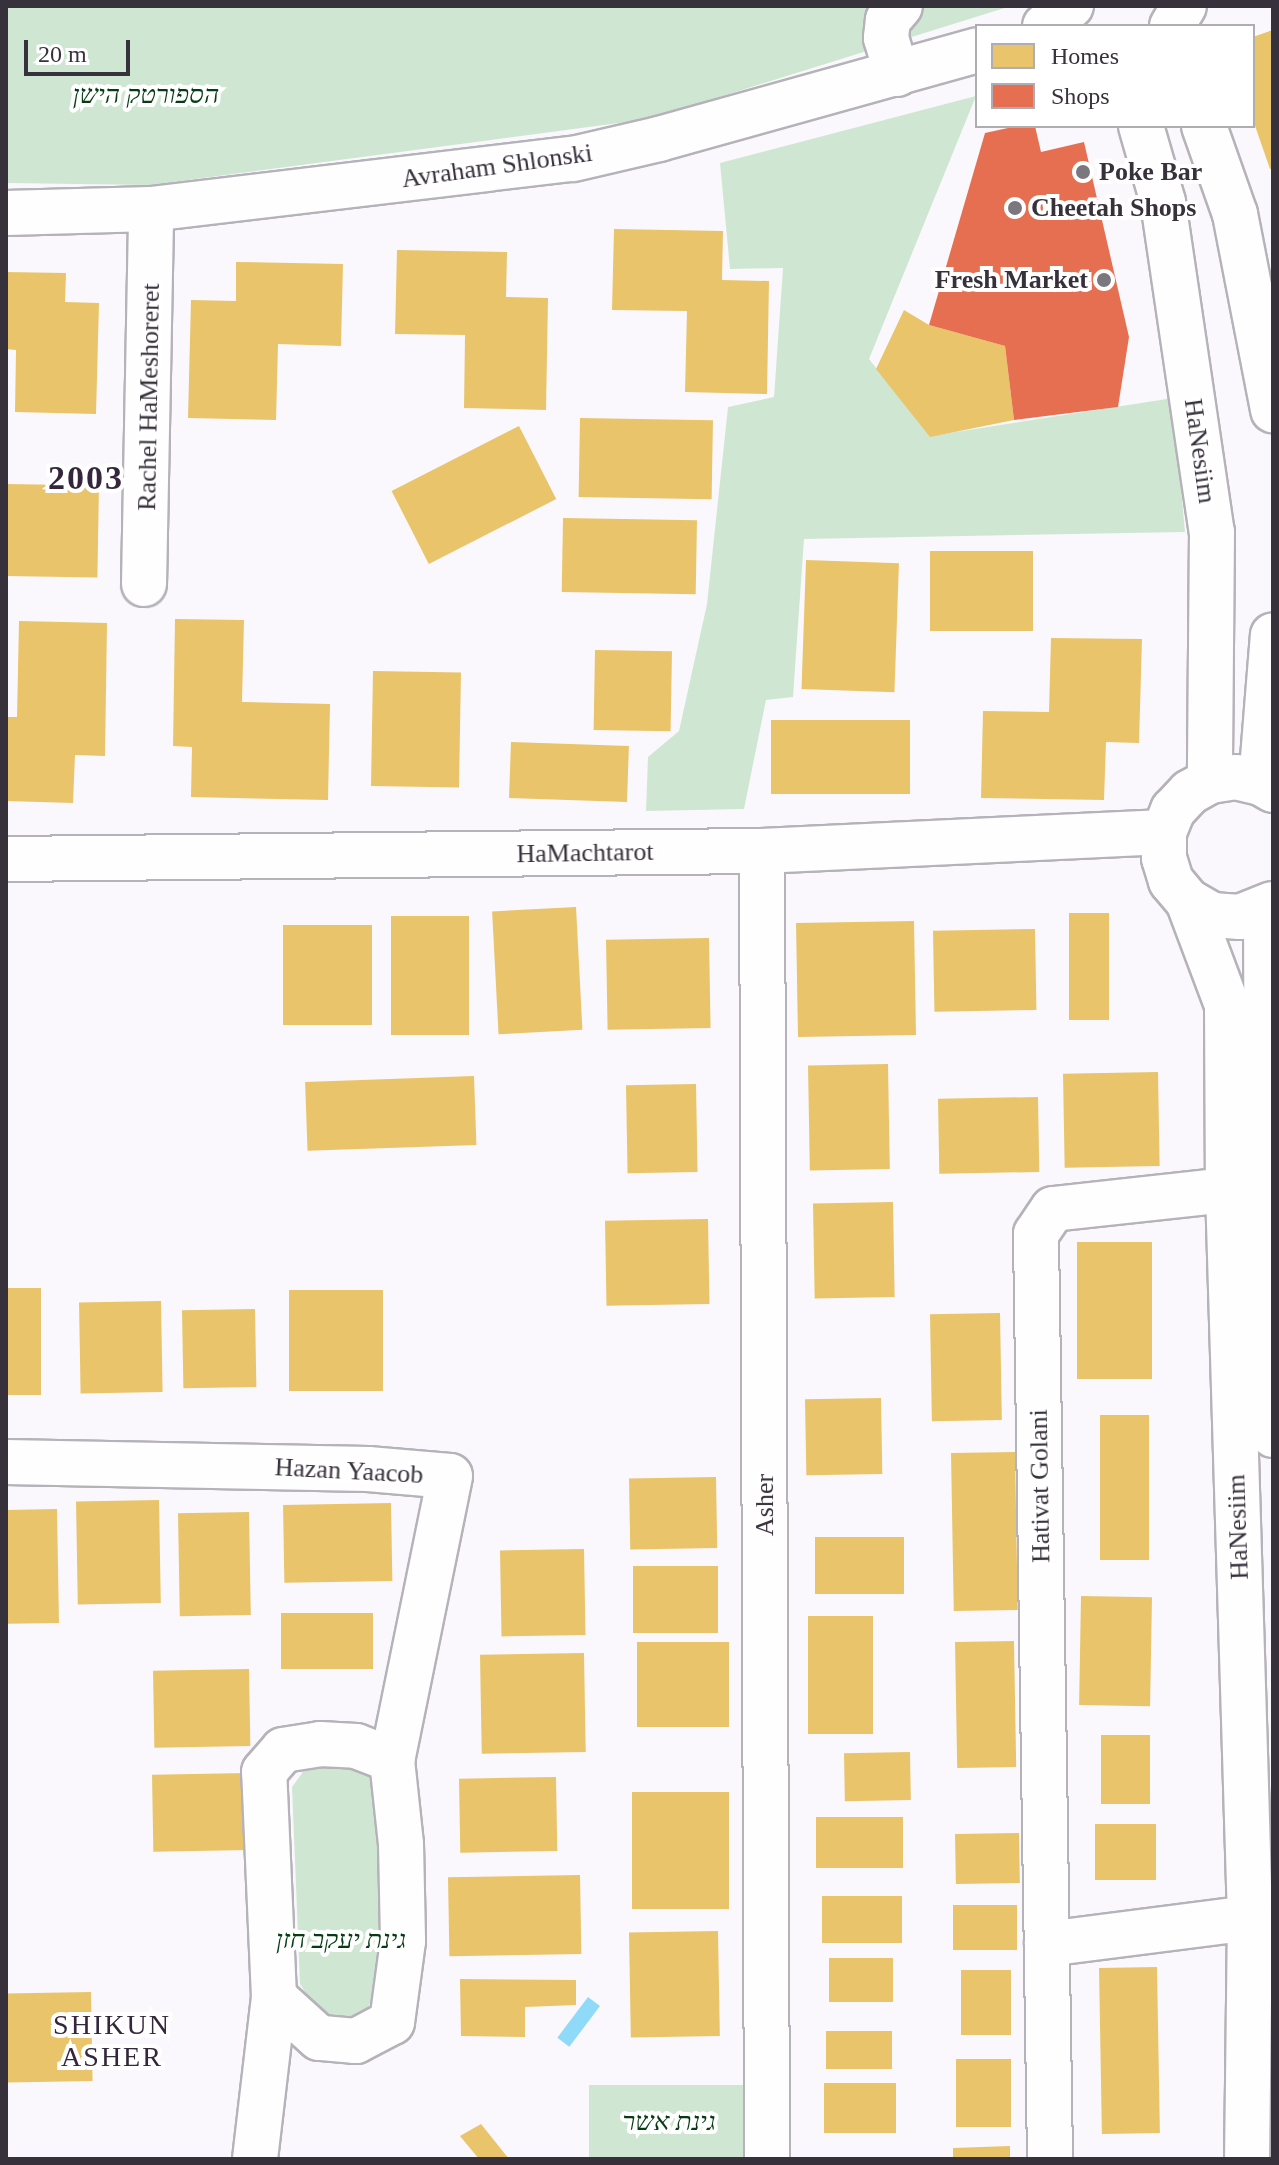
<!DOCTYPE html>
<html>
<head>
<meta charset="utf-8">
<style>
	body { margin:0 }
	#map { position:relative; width:1279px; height:2165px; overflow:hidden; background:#faf8fc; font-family:"Times New Roman",Heebo,serif }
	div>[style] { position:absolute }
	.green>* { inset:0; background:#cfe7d2; transform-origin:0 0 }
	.water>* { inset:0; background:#90daf9; transform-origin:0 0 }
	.homes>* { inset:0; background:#e9c46a; transform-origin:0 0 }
	.shops>* { inset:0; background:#e76f51 }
	.roads { filter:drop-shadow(2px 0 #b6b2b9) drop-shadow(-2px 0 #b6b2b9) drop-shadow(0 2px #b6b2b9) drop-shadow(0 -2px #b6b2b9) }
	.minor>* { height:44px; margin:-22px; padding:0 22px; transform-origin:22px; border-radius:22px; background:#fefeff }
	.dots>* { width:22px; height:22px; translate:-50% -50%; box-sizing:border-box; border:4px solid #fff; border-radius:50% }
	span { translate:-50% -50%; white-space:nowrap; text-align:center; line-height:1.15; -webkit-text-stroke:8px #fff; paint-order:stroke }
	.park-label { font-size:26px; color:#063c14; font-style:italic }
	.street-label { font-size:26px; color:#37313c }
	.poi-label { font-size:26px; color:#37313c; font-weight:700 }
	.left { translate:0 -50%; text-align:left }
	.right { translate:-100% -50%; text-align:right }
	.neighbourhood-label { font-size:28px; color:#34273d; letter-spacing:2px }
	.district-label { font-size:34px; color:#34273d; font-weight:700; letter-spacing:2px }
	.frame { position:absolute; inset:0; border:8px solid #37313c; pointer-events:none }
	.legend { position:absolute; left:975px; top:24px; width:280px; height:104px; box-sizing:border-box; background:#fff; border:2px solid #afadb1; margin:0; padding:10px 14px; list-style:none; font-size:24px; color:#37313c }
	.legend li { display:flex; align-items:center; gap:16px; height:40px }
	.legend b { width:40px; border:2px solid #afadb1 }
	.scale { position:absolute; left:24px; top:40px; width:106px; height:36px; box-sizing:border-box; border:4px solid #37313c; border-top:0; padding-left:10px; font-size:24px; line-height:28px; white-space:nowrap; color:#37313c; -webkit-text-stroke:6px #fff; paint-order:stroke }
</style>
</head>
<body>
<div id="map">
	<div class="green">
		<div style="clip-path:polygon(6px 6px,1011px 6px,649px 119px,150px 185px,6px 183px)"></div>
		<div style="clip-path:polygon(976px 96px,869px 359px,930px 436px,1173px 398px,1185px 532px,804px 539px,793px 697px,766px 700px,744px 809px,646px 811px,648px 757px,679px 731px,707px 604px,728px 407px,774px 397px,783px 268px,730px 269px,720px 163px)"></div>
		<div style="clip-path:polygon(358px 1757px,378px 1790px,386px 1962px,365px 2016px,323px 2020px,300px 1984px,292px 1787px,311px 1761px)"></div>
		<div style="left:589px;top:2085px;width:161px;height:74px"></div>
	</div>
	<div class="water">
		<div style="left:588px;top:1997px;width:15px;height:51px;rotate:37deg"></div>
	</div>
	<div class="homes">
		<div style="clip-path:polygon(1273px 30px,1273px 168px,1270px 169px,1253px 120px,1253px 37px)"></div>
		<div style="clip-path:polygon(614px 229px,723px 231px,722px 280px,769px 281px,767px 394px,685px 392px,687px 311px,612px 310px)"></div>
		<div style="clip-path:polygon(397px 250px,507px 252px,506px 297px,548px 298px,546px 410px,464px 408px,465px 335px,395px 334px)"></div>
		<div style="clip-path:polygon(236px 262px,343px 264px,341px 346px,278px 344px,276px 420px,188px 418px,191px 300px,236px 301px)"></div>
		<div style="clip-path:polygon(6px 272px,66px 273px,65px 302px,99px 303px,96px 414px,15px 412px,16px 350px,6px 349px)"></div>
		<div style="clip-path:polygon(904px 310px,929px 325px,1005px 346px,1014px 420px,930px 437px,876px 369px)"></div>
		<div style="left:580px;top:418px;width:133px;height:79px;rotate:1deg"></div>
		<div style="left:519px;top:426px;width:82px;height:143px;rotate:63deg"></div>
		<div style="left:6px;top:484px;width:93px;height:92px;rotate:1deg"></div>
		<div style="left:563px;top:518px;width:134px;height:74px;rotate:1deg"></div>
		<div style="left:1033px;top:551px;width:80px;height:103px;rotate:90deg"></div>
		<div style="left:806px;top:560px;width:93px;height:129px;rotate:2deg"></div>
		<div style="clip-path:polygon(175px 619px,244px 620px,242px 702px,330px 704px,328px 800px,191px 797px,192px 747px,173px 746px)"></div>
		<div style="clip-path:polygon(19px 621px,107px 623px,105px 756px,75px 755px,73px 803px,6px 801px,6px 717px,17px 717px)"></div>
		<div style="clip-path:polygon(1051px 638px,1142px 639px,1139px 743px,1106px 742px,1104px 800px,981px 798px,983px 711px,1049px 712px)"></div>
		<div style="left:595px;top:650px;width:77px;height:80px;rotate:1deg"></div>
		<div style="left:373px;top:671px;width:88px;height:115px;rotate:1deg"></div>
		<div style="left:771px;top:720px;width:139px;height:74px"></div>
		<div style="left:511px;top:742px;width:118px;height:56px;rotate:2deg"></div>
		<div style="left:576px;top:907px;width:123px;height:84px;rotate:87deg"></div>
		<div style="left:1069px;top:913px;width:40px;height:107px"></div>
		<div style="left:391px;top:916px;width:78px;height:119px"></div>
		<div style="left:914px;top:921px;width:114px;height:118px;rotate:89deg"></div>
		<div style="left:283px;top:925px;width:89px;height:100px"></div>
		<div style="left:1035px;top:929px;width:81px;height:102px;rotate:89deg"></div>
		<div style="left:709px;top:938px;width:90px;height:103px;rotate:89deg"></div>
		<div style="left:888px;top:1064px;width:105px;height:80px;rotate:89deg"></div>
		<div style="left:1158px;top:1072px;width:94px;height:95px;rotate:89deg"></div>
		<div style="left:474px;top:1076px;width:69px;height:169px;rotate:88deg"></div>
		<div style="left:696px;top:1084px;width:88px;height:70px;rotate:89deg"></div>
		<div style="left:1038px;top:1097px;width:75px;height:100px;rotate:89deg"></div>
		<div style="left:893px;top:1202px;width:95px;height:80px;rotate:89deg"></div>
		<div style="left:708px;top:1219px;width:85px;height:103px;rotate:89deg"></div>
		<div style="left:1077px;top:1242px;width:75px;height:137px"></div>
		<div style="left:6px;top:1288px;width:35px;height:107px"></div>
		<div style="left:383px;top:1290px;width:101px;height:94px;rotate:90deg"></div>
		<div style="left:161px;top:1301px;width:91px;height:82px;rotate:89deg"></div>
		<div style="left:255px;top:1309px;width:78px;height:73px;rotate:89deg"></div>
		<div style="left:1000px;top:1313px;width:107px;height:70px;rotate:89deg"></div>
		<div style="left:881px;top:1398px;width:76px;height:76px;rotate:89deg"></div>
		<div style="left:1100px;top:1415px;width:49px;height:145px"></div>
		<div style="left:1015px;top:1452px;width:158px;height:64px;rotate:89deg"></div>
		<div style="left:716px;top:1477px;width:71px;height:87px;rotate:89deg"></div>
		<div style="left:159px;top:1500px;width:103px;height:83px;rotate:89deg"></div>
		<div style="left:391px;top:1503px;width:78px;height:108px;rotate:89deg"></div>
		<div style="left:57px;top:1509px;width:114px;height:51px;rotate:89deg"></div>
		<div style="left:249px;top:1512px;width:103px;height:71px;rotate:89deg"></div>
		<div style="left:904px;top:1537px;width:57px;height:89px;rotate:90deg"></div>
		<div style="left:584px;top:1549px;width:86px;height:84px;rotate:89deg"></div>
		<div style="left:718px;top:1566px;width:67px;height:85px;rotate:90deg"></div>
		<div style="left:1081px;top:1596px;width:71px;height:109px;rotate:1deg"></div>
		<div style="left:373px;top:1613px;width:56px;height:92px;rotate:90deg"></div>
		<div style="left:873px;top:1616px;width:118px;height:65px;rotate:90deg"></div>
		<div style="left:1014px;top:1641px;width:126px;height:59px;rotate:89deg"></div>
		<div style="left:729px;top:1642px;width:85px;height:92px;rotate:90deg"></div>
		<div style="left:584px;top:1653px;width:99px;height:104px;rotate:89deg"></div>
		<div style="left:249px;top:1669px;width:77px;height:96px;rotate:89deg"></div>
		<div style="left:1101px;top:1735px;width:49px;height:69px"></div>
		<div style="left:910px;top:1752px;width:48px;height:66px;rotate:89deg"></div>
		<div style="left:248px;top:1773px;width:77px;height:96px;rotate:89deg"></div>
		<div style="left:556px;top:1777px;width:74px;height:97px;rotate:89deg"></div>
		<div style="left:729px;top:1792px;width:117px;height:97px;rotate:90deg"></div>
		<div style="left:903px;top:1817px;width:51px;height:87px;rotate:90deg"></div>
		<div style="left:1095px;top:1824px;width:61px;height:56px"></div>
		<div style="left:1019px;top:1833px;width:50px;height:64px;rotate:89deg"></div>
		<div style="left:580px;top:1875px;width:79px;height:132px;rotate:89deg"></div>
		<div style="left:902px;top:1896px;width:47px;height:80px;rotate:90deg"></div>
		<div style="left:1017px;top:1905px;width:45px;height:64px;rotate:90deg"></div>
		<div style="left:718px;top:1931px;width:105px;height:89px;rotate:89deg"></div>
		<div style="left:893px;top:1958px;width:44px;height:64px;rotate:90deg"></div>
		<div style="left:1157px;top:1967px;width:166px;height:58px;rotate:89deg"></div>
		<div style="left:961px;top:1970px;width:50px;height:65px"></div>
		<div style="clip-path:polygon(460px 1979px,576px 1980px,576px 2005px,525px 2007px,525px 2037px,461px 2036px)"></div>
		<div style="left:91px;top:1992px;width:89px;height:85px;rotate:89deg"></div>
		<div style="left:826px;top:2031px;width:66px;height:38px"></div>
		<div style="left:956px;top:2059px;width:55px;height:68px"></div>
		<div style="left:896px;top:2083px;width:50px;height:72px;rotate:90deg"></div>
		<div style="clip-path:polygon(481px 2124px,509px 2159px,479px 2159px,460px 2136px)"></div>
		<div style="clip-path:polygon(1010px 2146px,1010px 2159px,953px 2159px,953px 2148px)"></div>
	</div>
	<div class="shops">
		<div style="clip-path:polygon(1017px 126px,1035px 126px,1041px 152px,1084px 142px,1129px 337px,1118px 407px,1014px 420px,1005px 346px,929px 325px,985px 133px)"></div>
	</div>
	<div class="roads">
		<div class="minor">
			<div style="left:1045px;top:26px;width:33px;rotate:-38deg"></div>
			<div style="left:1172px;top:26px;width:23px;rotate:-59deg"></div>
			<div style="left:897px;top:74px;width:38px;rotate:-107deg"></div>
			<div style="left:886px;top:38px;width:18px;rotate:-84deg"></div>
			<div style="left:888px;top:20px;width:18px;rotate:-49deg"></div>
			<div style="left:1141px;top:126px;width:79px;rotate:73.9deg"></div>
			<div style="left:1163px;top:202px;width:334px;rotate:81.6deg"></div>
			<div style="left:1212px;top:532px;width:249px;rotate:90.5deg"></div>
			<div style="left:1204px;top:126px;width:93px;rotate:70.6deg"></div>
			<div style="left:1235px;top:214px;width:200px;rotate:79deg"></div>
			<div style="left:6px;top:213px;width:145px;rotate:-1.6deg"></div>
			<div style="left:151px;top:209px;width:425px;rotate:-6.8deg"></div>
			<div style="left:573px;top:159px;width:88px;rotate:-13.1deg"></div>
			<div style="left:659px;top:139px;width:330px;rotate:-15.6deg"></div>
			<div style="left:144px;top:584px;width:375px;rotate:-88.9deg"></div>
			<div style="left:1261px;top:783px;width:148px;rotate:-85.4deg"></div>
			<div style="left:1273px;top:790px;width:14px;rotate:-150deg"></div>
			<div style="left:1261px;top:783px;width:26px;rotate:-167deg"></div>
			<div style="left:1236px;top:777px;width:26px;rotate:171deg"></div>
			<div style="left:1210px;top:781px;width:23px;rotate:151deg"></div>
			<div style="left:1190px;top:792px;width:25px;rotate:133deg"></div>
			<div style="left:1173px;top:810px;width:24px;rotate:112deg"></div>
			<div style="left:1164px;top:832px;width:26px;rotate:90deg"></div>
			<div style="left:1164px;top:858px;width:24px;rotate:73deg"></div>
			<div style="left:1171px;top:881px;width:26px;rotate:50deg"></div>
			<div style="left:1188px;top:901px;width:28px;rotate:30deg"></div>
			<div style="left:1212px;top:915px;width:28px;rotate:4deg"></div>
			<div style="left:1240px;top:917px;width:35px;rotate:-22deg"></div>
			<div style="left:762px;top:851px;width:1308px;rotate:89.78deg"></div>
			<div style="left:6px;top:859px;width:756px;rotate:-0.61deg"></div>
			<div style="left:762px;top:851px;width:402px;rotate:-2.7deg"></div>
			<div style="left:1188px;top:901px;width:111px;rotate:69.4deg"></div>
			<div style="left:1227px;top:1005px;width:185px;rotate:89.7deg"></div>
			<div style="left:1228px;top:1190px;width:728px;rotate:88.27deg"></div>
			<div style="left:1250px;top:1918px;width:241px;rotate:90.7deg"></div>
			<div style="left:1266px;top:910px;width:268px;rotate:89.8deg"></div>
			<div style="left:1267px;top:1178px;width:257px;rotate:88.7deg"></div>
			<div style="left:6px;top:1462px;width:362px;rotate:1.1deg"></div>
			<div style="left:368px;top:1469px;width:82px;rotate:4.9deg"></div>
			<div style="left:450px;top:1476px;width:290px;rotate:101.5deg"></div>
			<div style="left:392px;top:1760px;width:84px;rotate:83.9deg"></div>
			<div style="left:401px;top:1844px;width:97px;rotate:88.8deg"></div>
			<div style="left:403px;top:1941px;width:82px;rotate:97.7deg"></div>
			<div style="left:392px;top:2022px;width:41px;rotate:152.2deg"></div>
			<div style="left:356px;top:2041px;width:37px;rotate:-175deg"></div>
			<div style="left:319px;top:2038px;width:61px;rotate:-137.7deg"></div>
			<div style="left:1047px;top:1944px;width:205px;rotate:-7.3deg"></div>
			<div style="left:255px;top:2159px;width:163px;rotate:-83.3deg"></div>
			<div style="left:274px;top:1997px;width:225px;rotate:-92.5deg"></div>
			<div style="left:264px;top:1772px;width:29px;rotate:-49deg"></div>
			<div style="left:283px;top:1750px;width:37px;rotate:-9deg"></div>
			<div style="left:320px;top:1744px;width:36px;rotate:3deg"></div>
			<div style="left:356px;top:1746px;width:39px;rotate:21deg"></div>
			<div style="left:1050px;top:2159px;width:925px;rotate:-90.87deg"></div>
			<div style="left:1036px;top:1234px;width:30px;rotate:-56deg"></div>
			<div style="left:1053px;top:1209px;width:176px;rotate:-6.2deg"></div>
		</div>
	</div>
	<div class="dots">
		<div style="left:1083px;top:172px;background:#7b777f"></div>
		<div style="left:1015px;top:208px;background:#7b777f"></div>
		<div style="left:1104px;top:280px;background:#7b777f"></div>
	</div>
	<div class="park-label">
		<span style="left:146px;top:95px">הספורטק הישן</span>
		<span style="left:341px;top:1940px">גינת יעקב חזן</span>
		<span style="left:669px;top:2122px">גינת אשר</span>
	</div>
	<div class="street-label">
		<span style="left:497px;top:166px;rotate:-8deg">Avraham Shlonski</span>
		<span style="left:149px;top:397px;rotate:-89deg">Rachel HaMeshoreret</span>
		<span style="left:1200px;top:451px;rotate:82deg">HaNesiim</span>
		<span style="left:585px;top:853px;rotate:-1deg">HaMachtarot</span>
		<span style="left:349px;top:1471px;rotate:3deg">Hazan Yaacob</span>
		<span style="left:1040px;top:1486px;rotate:-91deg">Hativat Golani</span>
		<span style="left:765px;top:1505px;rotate:-90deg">Asher</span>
		<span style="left:1238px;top:1527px;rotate:-92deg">HaNesiim</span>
	</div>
	<div class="poi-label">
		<span class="left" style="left:1099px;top:172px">Poke Bar</span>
		<span class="left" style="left:1031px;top:208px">Cheetah Shops</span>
		<span class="right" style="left:1088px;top:280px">Fresh Market</span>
	</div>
	<div class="neighbourhood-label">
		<span style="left:112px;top:2041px">SHIKUN<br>ASHER</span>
	</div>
	<div class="district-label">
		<span style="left:86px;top:478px">2003</span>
	</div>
	<div class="frame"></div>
	<ul class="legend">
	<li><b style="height:22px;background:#e9c46a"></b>Homes</li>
	<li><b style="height:22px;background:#e76f51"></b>Shops</li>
	</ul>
	<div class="scale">20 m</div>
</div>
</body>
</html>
